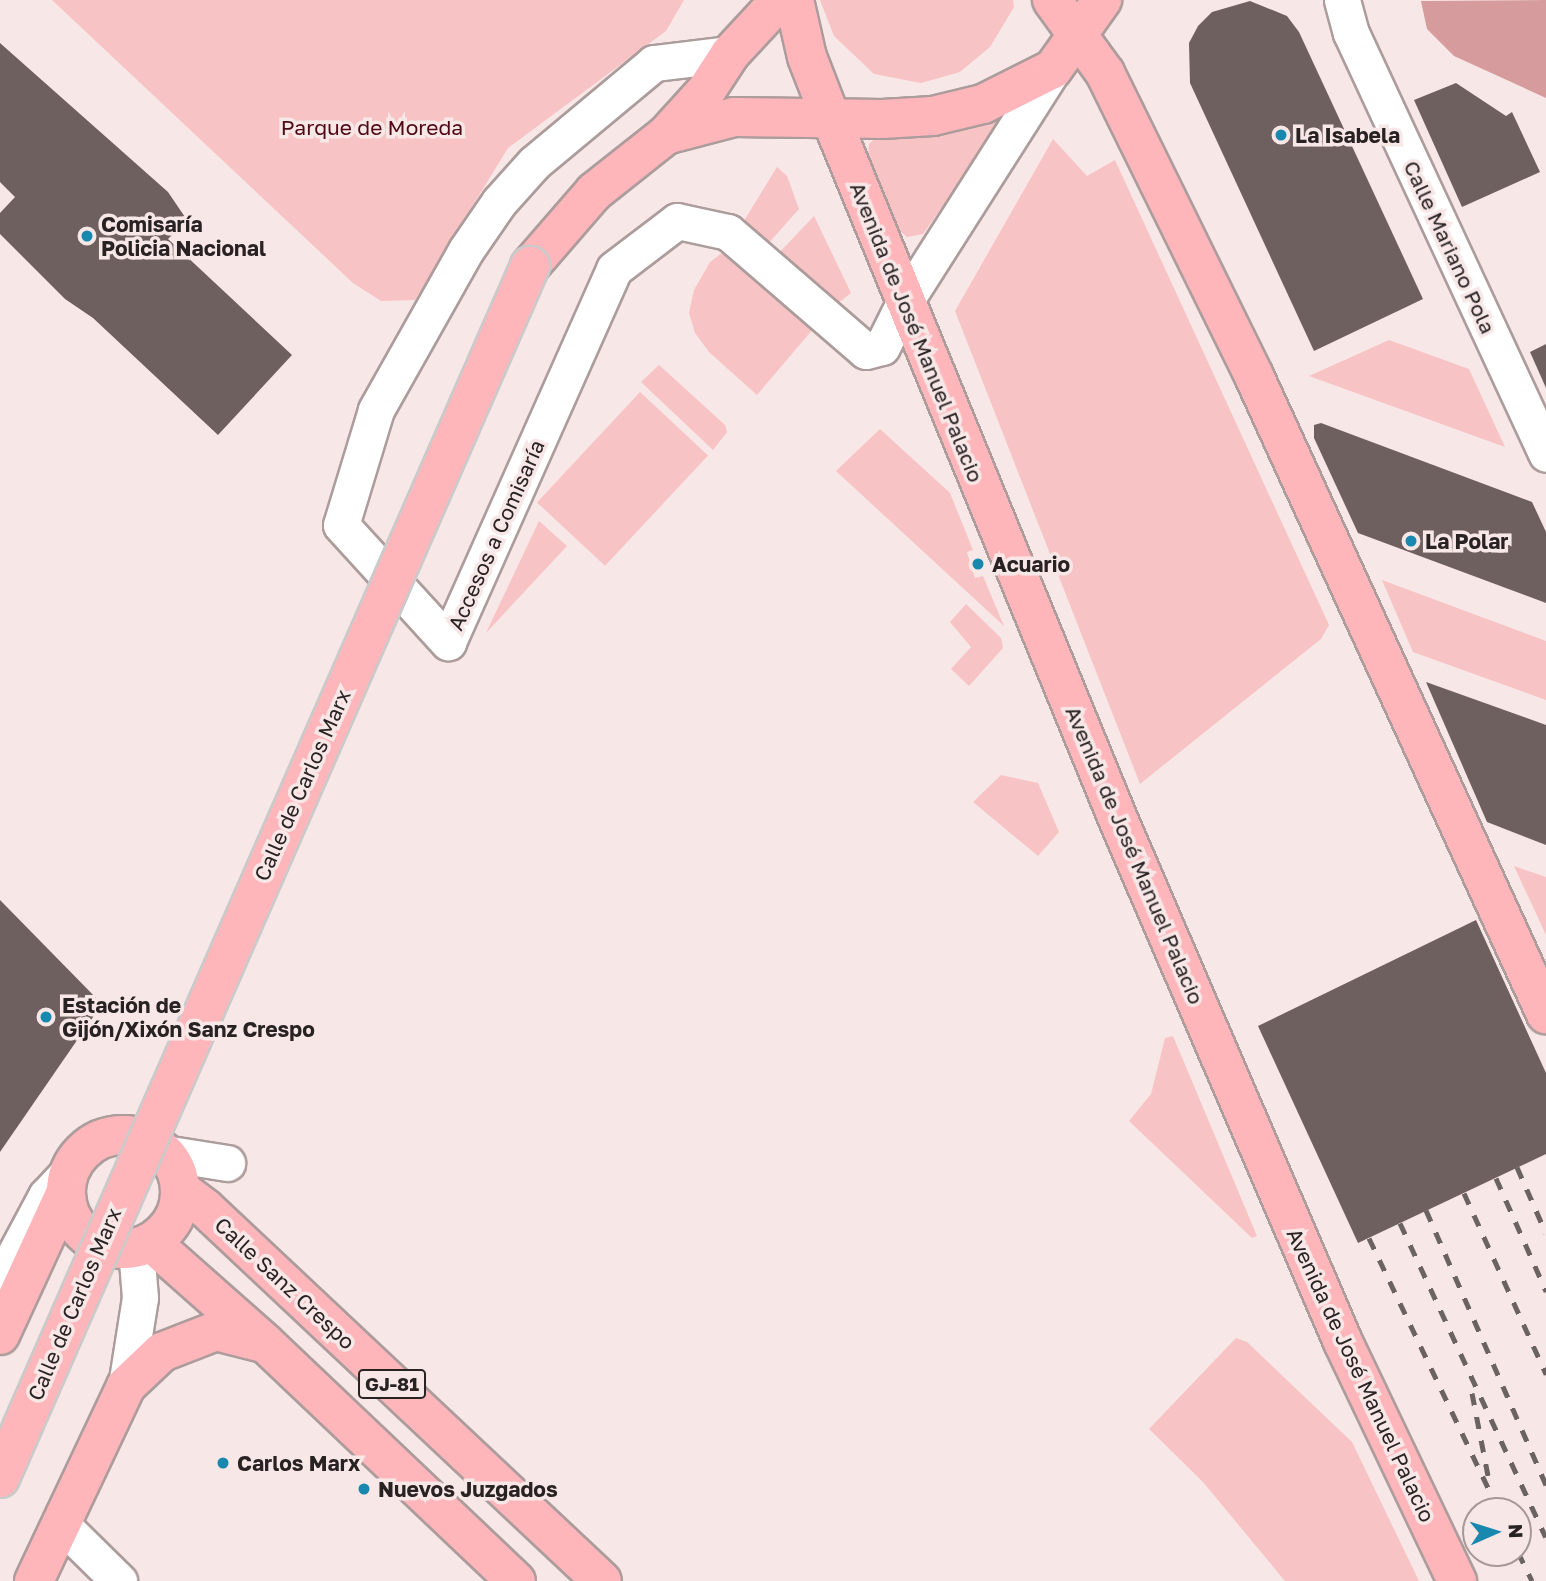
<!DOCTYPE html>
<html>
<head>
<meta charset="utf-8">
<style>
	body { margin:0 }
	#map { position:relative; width:1546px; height:1581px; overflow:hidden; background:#f8e7e7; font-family:"Golos Text",sans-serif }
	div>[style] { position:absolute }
	.green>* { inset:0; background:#f8c3c4; transform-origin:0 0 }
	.water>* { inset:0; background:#d69b9c }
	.building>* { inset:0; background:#6f6060 }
	.roads { filter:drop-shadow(2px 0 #ac9c9c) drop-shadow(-2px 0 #ac9c9c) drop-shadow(0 2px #ac9c9c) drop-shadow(0 -2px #ac9c9c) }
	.minor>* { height:35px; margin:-17.5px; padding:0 17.5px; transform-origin:17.5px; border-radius:17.5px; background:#fff }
	.major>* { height:38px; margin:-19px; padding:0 19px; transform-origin:19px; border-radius:19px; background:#feb6bb }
	.major>.ring { margin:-19px; padding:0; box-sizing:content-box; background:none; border:38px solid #feb6bb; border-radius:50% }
	.rail>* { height:5px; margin-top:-2.5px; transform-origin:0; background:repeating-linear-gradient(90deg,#6b6262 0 12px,transparent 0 24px) }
	.bridges { filter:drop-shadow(2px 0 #cbcaca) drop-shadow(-2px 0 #cbcaca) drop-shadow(0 2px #cbcaca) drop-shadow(0 -2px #cbcaca) }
	.major-bridge>* { height:38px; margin:-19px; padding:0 19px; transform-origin:19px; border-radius:19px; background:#feb6bb }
	.dots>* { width:19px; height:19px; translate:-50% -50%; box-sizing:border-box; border:4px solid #f8e7e7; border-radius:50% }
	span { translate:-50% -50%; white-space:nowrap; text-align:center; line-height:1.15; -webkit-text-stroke:7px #f8e7e7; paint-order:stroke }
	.shield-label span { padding:2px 5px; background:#f8e7e7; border:2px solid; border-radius:5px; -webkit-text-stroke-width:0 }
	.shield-label { font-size:19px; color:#282222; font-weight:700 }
	.park-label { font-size:21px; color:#4f0815 }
	.poi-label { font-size:21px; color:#282222; font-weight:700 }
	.left { translate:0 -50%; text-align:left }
	.street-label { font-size:21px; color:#282222 }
	.north { position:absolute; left:1462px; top:1497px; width:70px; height:70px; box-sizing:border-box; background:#f8e7e7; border:2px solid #a59898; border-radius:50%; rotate:87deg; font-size:19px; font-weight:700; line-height:28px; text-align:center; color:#282222 }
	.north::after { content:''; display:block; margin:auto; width:24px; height:32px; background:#1888ae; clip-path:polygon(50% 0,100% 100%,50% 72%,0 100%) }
</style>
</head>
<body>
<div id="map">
	<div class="green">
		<div style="clip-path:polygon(52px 0,684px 0,666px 31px,508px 148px,415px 300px,381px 301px,353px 283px)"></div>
		<div style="clip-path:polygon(820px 0,1013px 0,1014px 7px,990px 47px,960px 72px,921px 83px,874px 74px,834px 36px)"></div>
		<div style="clip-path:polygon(998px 111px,1006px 116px,923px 234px,907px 237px,895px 227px,868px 156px,869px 144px,880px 134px,933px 136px,976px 124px)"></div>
		<div style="clip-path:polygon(1053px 139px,1087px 176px,1115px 160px,1329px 625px,1321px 639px,1140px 784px,955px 311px)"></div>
		<div style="clip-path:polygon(777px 167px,787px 176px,799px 209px,766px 246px,742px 224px)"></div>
		<div style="clip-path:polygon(814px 216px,851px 293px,837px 304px,778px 254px)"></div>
		<div style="clip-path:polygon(726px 250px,819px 322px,757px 395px,709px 352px,695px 333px,689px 313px,694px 290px,710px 262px)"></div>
		<div style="clip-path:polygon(1389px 340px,1469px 369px,1505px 447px,1309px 376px)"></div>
		<div style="clip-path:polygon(659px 365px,725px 425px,727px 432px,713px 450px,641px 382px)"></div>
		<div style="left:640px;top:392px;width:93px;height:151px;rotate:43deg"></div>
		<div style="clip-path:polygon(880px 429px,950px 493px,973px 550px,967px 552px,975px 578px,983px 576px,1004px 626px,836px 471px)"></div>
		<div style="clip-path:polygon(539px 521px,567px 546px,486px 633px)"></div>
		<div style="clip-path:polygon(1382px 580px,1546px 641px,1546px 700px,1413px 652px)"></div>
		<div style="clip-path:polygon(966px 604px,1001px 638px,1003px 648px,969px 686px,951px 669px,971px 647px,950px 622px)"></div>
		<div style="clip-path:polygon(1001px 775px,1038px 783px,1059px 832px,1038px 856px,973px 802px)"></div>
		<div style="clip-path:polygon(1514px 866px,1546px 877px,1546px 935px)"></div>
		<div style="clip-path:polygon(1173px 1036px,1257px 1236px,1252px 1238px,1129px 1121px,1151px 1094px,1165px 1038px)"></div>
		<div style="clip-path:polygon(1236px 1338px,1247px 1342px,1352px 1442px,1419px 1581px,1285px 1581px,1203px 1482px,1149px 1429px)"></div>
	</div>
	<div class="water">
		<div style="clip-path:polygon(1546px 0,1546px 98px,1454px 56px,1427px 29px,1421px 1px)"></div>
	</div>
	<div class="building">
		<div style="clip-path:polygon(1250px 1px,1287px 16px,1299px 32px,1423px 299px,1314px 351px,1190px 83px,1189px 43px,1198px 26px,1212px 12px)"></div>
		<div style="clip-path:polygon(0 43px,168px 192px,187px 220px,168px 239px,292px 355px,218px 435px,93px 318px,65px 299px,0 234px,0 213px,15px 197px,0 182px)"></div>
		<div style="clip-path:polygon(1456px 83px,1506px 116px,1512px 112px,1540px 172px,1462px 207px,1414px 100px)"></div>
		<div style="clip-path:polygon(1546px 344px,1546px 388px,1530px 352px)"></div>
		<div style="clip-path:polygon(1321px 423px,1532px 502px,1546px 532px,1546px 603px,1358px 533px,1314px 438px,1314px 425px)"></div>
		<div style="clip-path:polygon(1426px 682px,1546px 725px,1546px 845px,1487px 822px)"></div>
		<div style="clip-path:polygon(0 900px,102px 1004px,0 1152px)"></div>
		<div style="clip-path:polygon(1476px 920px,1546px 1073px,1546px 1154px,1358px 1243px,1258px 1026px)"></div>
	</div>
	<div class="roads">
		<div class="minor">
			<div style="left:1342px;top:0;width:34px;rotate:75deg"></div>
			<div style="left:1351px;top:33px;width:464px;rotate:65.1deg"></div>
			<div style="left:730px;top:54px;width:77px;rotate:173.2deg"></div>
			<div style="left:654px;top:63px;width:156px;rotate:140.2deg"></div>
			<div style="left:534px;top:163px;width:52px;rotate:131.9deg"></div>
			<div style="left:499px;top:202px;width:58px;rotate:124.5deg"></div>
			<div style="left:466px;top:250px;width:184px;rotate:119.4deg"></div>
			<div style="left:376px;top:410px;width:120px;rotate:106.9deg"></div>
			<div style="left:341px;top:525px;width:159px;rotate:47.6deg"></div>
			<div style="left:448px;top:642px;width:408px;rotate:-66deg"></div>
			<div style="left:614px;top:269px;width:79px;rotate:-37.3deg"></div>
			<div style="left:677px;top:221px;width:52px;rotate:12.2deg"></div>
			<div style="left:728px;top:232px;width:182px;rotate:40.8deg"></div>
			<div style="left:866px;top:351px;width:16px;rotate:-14deg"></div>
			<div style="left:882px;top:347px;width:49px;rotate:-63.4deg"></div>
			<div style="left:904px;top:303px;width:277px;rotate:-57.5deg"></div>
			<div style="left:164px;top:1153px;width:64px;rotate:9deg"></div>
			<div style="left:0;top:1282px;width:98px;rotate:-61.9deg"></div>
			<div style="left:46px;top:1196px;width:33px;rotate:-47deg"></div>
			<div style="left:126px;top:1386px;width:89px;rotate:-81deg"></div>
			<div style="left:140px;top:1298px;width:50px;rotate:-94.6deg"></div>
			<div style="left:60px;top:1523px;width:83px;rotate:44.5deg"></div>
		</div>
		<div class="major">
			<div style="left:794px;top:0;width:58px;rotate:77.2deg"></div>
			<div style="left:807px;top:57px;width:69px;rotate:68.7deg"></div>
			<div style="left:832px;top:121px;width:754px;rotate:67.72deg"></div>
			<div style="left:1118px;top:819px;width:569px;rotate:66.72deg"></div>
			<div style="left:1343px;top:1342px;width:265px;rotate:64.5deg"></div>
			<div style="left:1052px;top:0;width:90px;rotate:54deg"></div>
			<div style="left:1105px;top:73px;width:338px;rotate:63.8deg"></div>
			<div style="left:1254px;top:376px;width:702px;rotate:65.41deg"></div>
			<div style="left:666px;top:135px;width:70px;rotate:-14.8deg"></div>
			<div style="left:734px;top:117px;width:148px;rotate:0.8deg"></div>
			<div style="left:882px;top:119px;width:51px;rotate:-3.4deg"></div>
			<div style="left:933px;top:116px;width:51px;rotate:-13.5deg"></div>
			<div style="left:983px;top:104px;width:78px;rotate:-26.6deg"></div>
			<div style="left:1053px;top:69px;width:85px;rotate:-54.6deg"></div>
			<div style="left:530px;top:266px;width:98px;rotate:-49.1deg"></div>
			<div style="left:594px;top:192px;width:92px;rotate:-38.4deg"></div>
			<div style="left:666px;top:135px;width:59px;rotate:-47.7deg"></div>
			<div style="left:706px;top:91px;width:44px;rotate:-57deg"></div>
			<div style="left:730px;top:54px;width:74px;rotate:-47.2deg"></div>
			<div class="ring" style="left:66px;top:1135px;width:76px;height:76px"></div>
			<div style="left:181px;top:1190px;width:31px;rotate:37deg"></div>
			<div style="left:206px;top:1209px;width:543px;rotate:43.21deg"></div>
			<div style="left:152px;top:1243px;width:151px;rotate:41.5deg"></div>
			<div style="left:265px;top:1343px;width:346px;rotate:43.5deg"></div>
			<div style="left:0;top:1335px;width:155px;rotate:-65.3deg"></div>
			<div style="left:34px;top:1581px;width:216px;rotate:-64.7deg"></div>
			<div style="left:126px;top:1386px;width:50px;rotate:-43.4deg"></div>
			<div style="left:162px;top:1352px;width:58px;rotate:-21.3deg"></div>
			<div style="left:216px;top:1331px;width:49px;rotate:14.3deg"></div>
		</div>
	</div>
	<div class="rail">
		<div style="left:1517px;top:1167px;width:72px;rotate:66.3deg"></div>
		<div style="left:1496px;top:1178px;width:124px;rotate:66.1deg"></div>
		<div style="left:1464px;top:1193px;width:199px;rotate:65.6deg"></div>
		<div style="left:1426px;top:1210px;width:300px;rotate:66.4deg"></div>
		<div style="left:1400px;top:1223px;width:346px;rotate:65.1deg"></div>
		<div style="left:1369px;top:1238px;width:302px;rotate:64.5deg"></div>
		<div style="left:1472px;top:1393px;width:84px;rotate:79deg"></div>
		<div style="left:1518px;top:1552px;width:32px;rotate:64deg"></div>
	</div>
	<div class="bridges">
		<div class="major-bridge">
			<div style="left:0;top:1478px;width:1323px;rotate:-66.38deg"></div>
		</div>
	</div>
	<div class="dots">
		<div style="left:1281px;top:135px;background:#1888ae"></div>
		<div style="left:87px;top:236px;background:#1888ae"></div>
		<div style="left:1411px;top:541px;background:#1888ae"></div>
		<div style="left:978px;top:564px;background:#1888ae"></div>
		<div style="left:46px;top:1017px;background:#1888ae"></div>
		<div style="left:223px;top:1463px;background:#1888ae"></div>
		<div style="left:364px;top:1489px;background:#1888ae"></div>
	</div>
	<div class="shield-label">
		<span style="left:392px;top:1384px">GJ-81</span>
	</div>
	<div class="park-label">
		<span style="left:372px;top:127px">Parque de Moreda</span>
	</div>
	<div class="poi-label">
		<span class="left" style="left:1295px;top:135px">La Isabela</span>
		<span class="left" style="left:101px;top:236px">Comisaría<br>Policia Nacional</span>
		<span class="left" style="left:1425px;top:541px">La Polar</span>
		<span class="left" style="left:992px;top:564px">Acuario</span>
		<span class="left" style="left:62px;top:1017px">Estación de<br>Gijón/Xixón Sanz Crespo</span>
		<span class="left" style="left:237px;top:1463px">Carlos Marx</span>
		<span class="left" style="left:378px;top:1489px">Nuevos Juzgados</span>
	</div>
	<div class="street-label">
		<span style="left:1450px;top:247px;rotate:65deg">Calle Mariano Pola</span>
		<span style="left:917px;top:332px;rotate:68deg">Avenida de José Manuel Palacio</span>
		<span style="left:496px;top:535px;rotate:-66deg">Accesos a Comisaría</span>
		<span style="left:302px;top:785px;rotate:-66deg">Calle de Carlos Marx</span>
		<span style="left:1135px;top:855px;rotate:67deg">Avenida de José Manuel Palacio</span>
		<span style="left:285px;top:1283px;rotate:43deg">Calle Sanz Crespo</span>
		<span style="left:74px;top:1304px;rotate:-67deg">Calle de Carlos Marx</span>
		<span style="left:1361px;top:1375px;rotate:65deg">Avenida de José Manuel Palacio</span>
	</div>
	<div class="north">N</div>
</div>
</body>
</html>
